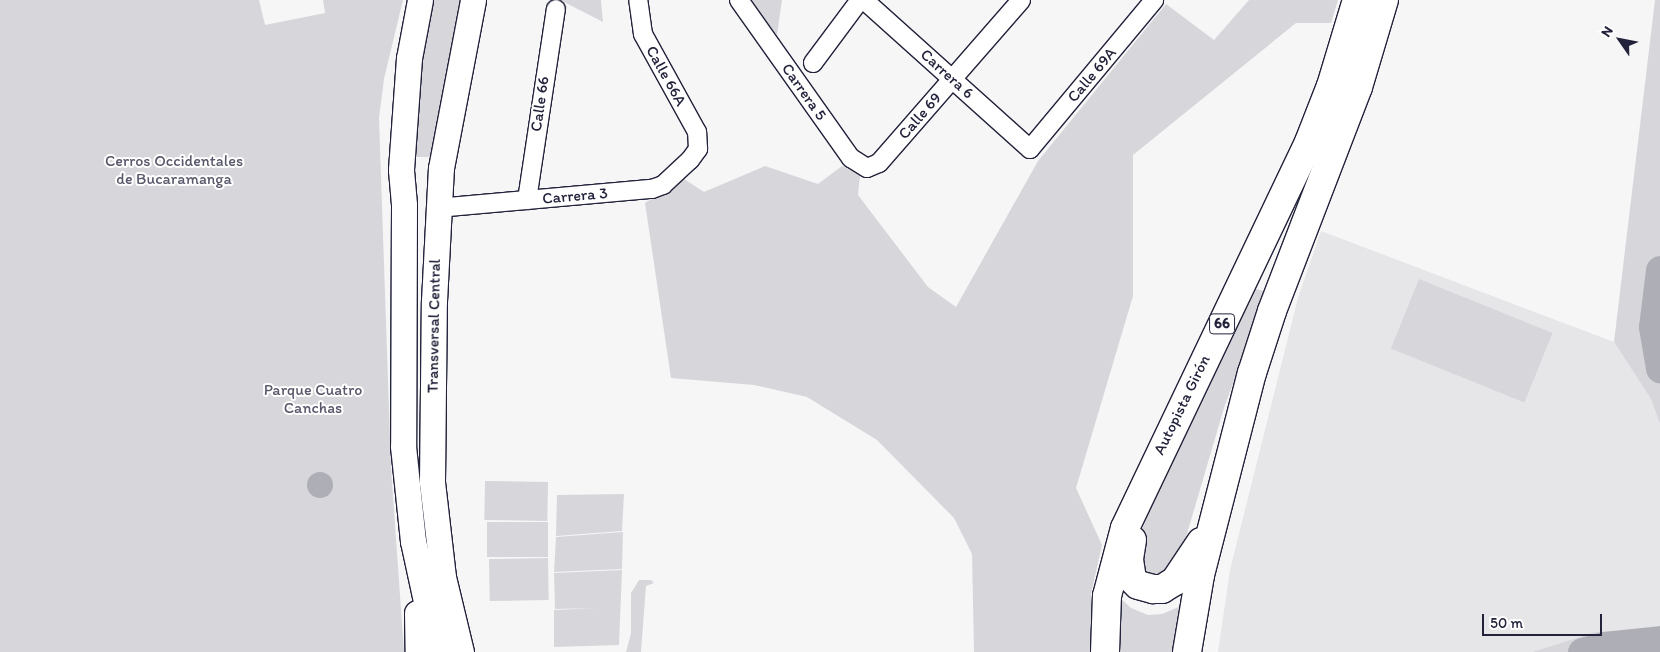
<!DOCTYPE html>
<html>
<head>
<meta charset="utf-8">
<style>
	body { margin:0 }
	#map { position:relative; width:1660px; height:652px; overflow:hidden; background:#f6f6f7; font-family:Itim,sans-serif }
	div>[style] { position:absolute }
	.built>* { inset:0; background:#e6e6e9 }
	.green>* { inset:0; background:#d7d7db; transform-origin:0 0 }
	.water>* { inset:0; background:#aeaeb7 }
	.round { border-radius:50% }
	.river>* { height:29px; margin:-14.5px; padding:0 14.5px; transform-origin:14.5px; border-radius:14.5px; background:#aeaeb7 }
	.roads { filter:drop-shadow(1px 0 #22223b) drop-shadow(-1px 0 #22223b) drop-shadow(0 1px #22223b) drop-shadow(0 -1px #22223b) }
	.street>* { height:18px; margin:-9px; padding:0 9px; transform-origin:9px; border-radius:9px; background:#fff }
	.secondary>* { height:25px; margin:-12.5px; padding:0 12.5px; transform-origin:12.5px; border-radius:12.5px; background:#fff }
	.highway>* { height:28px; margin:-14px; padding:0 14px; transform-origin:14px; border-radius:14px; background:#fff }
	span { translate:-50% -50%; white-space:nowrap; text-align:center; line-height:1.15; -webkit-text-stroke:4px #fff; paint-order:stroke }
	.shield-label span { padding:1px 4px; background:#fff; border:1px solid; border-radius:4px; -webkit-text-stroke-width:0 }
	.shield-label { font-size:15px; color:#22223b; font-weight:700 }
	.street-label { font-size:16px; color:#22223b }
	.park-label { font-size:16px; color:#58586b }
	.north { position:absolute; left:1595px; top:15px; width:50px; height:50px; -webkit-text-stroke:4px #fff; paint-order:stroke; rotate:303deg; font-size:14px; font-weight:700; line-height:20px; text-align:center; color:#22223b }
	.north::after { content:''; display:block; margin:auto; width:18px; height:22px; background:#22223b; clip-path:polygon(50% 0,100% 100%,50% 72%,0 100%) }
	.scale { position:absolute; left:1482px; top:614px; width:120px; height:22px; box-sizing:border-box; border:2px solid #22223b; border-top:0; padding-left:6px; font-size:15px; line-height:18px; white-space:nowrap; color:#22223b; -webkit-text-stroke:4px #fff; paint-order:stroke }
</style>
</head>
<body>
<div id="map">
	<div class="built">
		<div style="clip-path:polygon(1321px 231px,1614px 342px,1651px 399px,1660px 424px,1660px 629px,1595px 632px,1532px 652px,1218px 652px,1230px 570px,1298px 298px)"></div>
	</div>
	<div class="green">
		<div style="clip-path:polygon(0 0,259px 0,265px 25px,325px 13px,323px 0,403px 0,384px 79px,379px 118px,391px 468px,404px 652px,0 652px)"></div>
		<div style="clip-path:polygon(432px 0,460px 0,431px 157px,414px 157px,421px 58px)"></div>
		<div style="clip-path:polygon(560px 0,601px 0,603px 22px,566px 3px)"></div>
		<div style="clip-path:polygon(749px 0,782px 0,777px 35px)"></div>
		<div style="clip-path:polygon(1249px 0,1338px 0,1331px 23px,1296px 23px,1133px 155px,1133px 296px,1076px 488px,1102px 545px,1091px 594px,1091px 652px,974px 652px,972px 554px,954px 518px,877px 440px,807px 397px,754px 385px,671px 378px,645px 203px,684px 179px,704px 192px,765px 166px,818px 184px,842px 166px,860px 175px,858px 195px,928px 287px,956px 307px,1038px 161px,1166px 4px,1214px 40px)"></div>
		<div style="clip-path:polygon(1655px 0,1660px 0,1660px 424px,1651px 399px,1614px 342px)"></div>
		<div style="left:1419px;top:279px;width:144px;height:75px;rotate:22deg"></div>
		<div style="clip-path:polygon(1250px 287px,1266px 292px,1224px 408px,1184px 544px,1172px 569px,1155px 577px,1144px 574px,1140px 536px,1150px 506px)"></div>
		<div style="left:548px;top:482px;width:39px;height:63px;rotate:91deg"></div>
		<div style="clip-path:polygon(624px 494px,622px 531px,556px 536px,557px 495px)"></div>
		<div style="left:548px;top:522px;width:35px;height:61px;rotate:90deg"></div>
		<div style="clip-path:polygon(623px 532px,622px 569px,554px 572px,556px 537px)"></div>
		<div style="left:548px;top:558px;width:42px;height:59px;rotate:89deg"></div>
		<div style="clip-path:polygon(622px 570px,619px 645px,554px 647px,554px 610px,596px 608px,555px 609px,554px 573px)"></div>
		<div style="clip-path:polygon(639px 580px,651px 580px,654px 583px,646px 586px,641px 652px,626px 652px,631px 633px,631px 593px)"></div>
		<div style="clip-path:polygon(1117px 595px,1131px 608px,1148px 615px,1162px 614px,1181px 606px,1174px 652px,1115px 652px)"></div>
		<div style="clip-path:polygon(1660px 629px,1660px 652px,1532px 652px,1595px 632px)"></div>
	</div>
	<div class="water">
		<div class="round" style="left:307px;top:472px;width:26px;height:26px"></div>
	</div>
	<div class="river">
		<div style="left:1660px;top:270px;width:57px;rotate:97deg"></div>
		<div style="left:1653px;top:327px;width:42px;rotate:80.3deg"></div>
		<div style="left:1582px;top:652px;width:23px;rotate:-15deg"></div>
		<div style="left:1604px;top:646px;width:56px;rotate:-6.1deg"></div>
	</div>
	<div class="roads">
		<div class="street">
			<div style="left:739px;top:0;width:194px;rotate:54.7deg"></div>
			<div style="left:851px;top:158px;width:19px;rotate:32deg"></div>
			<div style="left:867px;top:168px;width:13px;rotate:-23deg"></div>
			<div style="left:879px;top:163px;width:216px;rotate:-48.9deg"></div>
			<div style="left:864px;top:0;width:223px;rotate:41.9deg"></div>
			<div style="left:1030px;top:149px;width:194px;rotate:-50.2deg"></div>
			<div style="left:813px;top:63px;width:79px;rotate:-53.3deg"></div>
			<div style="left:527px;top:200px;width:193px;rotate:-81.4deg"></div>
			<div style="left:437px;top:208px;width:216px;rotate:-5.1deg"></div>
			<div style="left:652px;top:189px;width:12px;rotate:-20deg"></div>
			<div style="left:663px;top:185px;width:37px;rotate:-43deg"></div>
			<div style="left:690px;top:160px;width:14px;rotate:-54deg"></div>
			<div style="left:698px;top:149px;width:17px;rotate:-93deg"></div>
			<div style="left:697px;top:132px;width:112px;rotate:-118.9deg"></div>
			<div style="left:643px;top:34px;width:34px;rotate:-98deg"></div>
		</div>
		<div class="secondary">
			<div style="left:420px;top:0;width:59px;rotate:100.7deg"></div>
			<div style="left:409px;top:58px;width:112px;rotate:94.1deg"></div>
			<div style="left:401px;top:170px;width:35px;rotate:85deg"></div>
			<div style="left:404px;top:205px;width:241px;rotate:90.2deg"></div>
			<div style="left:403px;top:446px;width:96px;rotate:84deg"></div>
			<div style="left:413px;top:541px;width:114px;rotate:77.8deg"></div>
			<div style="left:417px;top:613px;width:39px;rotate:89deg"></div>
			<div style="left:461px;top:652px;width:77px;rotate:-103.5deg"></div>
			<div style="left:443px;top:577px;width:96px;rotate:-96.6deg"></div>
			<div style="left:432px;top:482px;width:181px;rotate:-89.4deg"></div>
			<div style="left:434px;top:301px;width:133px;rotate:-87deg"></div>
			<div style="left:441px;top:168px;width:171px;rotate:-79.2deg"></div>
		</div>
		<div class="highway">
			<div style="left:1132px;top:540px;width:20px;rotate:99deg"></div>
			<div style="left:1129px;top:560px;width:19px;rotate:81deg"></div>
			<div style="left:1132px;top:579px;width:8px;rotate:45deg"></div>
			<div style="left:1138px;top:585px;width:16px;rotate:15deg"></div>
			<div style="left:1153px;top:589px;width:9px"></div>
			<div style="left:1162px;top:589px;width:15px;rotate:-32deg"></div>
			<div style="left:1175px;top:581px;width:47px;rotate:-56.3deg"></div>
			<div style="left:1105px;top:652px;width:56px;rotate:-88deg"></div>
			<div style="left:1107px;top:596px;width:70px;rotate:-75.2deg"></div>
			<div style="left:1125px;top:528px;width:428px;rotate:-64.5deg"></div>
			<div style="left:1309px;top:142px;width:60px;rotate:-68.6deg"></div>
			<div style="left:1331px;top:86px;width:90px;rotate:-73.2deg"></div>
			<div style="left:1187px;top:652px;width:78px;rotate:-80.4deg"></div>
			<div style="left:1200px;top:575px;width:209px;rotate:-75.6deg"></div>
			<div style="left:1252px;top:373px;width:65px;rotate:-72.1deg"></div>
			<div style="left:1272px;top:311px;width:240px;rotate:-69deg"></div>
			<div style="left:1358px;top:87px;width:91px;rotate:-73.4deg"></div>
		</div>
	</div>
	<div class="shield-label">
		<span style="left:1222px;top:324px">66</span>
	</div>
	<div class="street-label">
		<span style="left:947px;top:74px;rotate:42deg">Carrera 6</span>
		<span style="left:1092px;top:75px;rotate:-50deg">Calle 69A</span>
		<span style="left:666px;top:76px;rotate:61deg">Calle 66A</span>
		<span style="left:804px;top:92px;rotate:55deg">Carrera 5</span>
		<span style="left:540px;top:104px;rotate:-82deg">Calle 66</span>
		<span style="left:920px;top:116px;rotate:-49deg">Calle 69</span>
		<span style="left:575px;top:196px;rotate:-5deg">Carrera 3</span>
		<span style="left:434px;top:326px;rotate:-89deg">Transversal Central</span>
		<span style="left:1182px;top:405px;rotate:-64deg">Autopista Girón</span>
	</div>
	<div class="park-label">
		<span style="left:174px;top:170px">Cerros Occidentales<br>de Bucaramanga</span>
		<span style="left:313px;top:399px">Parque Cuatro<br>Canchas</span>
	</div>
	<div class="north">N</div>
	<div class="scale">50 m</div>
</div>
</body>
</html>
